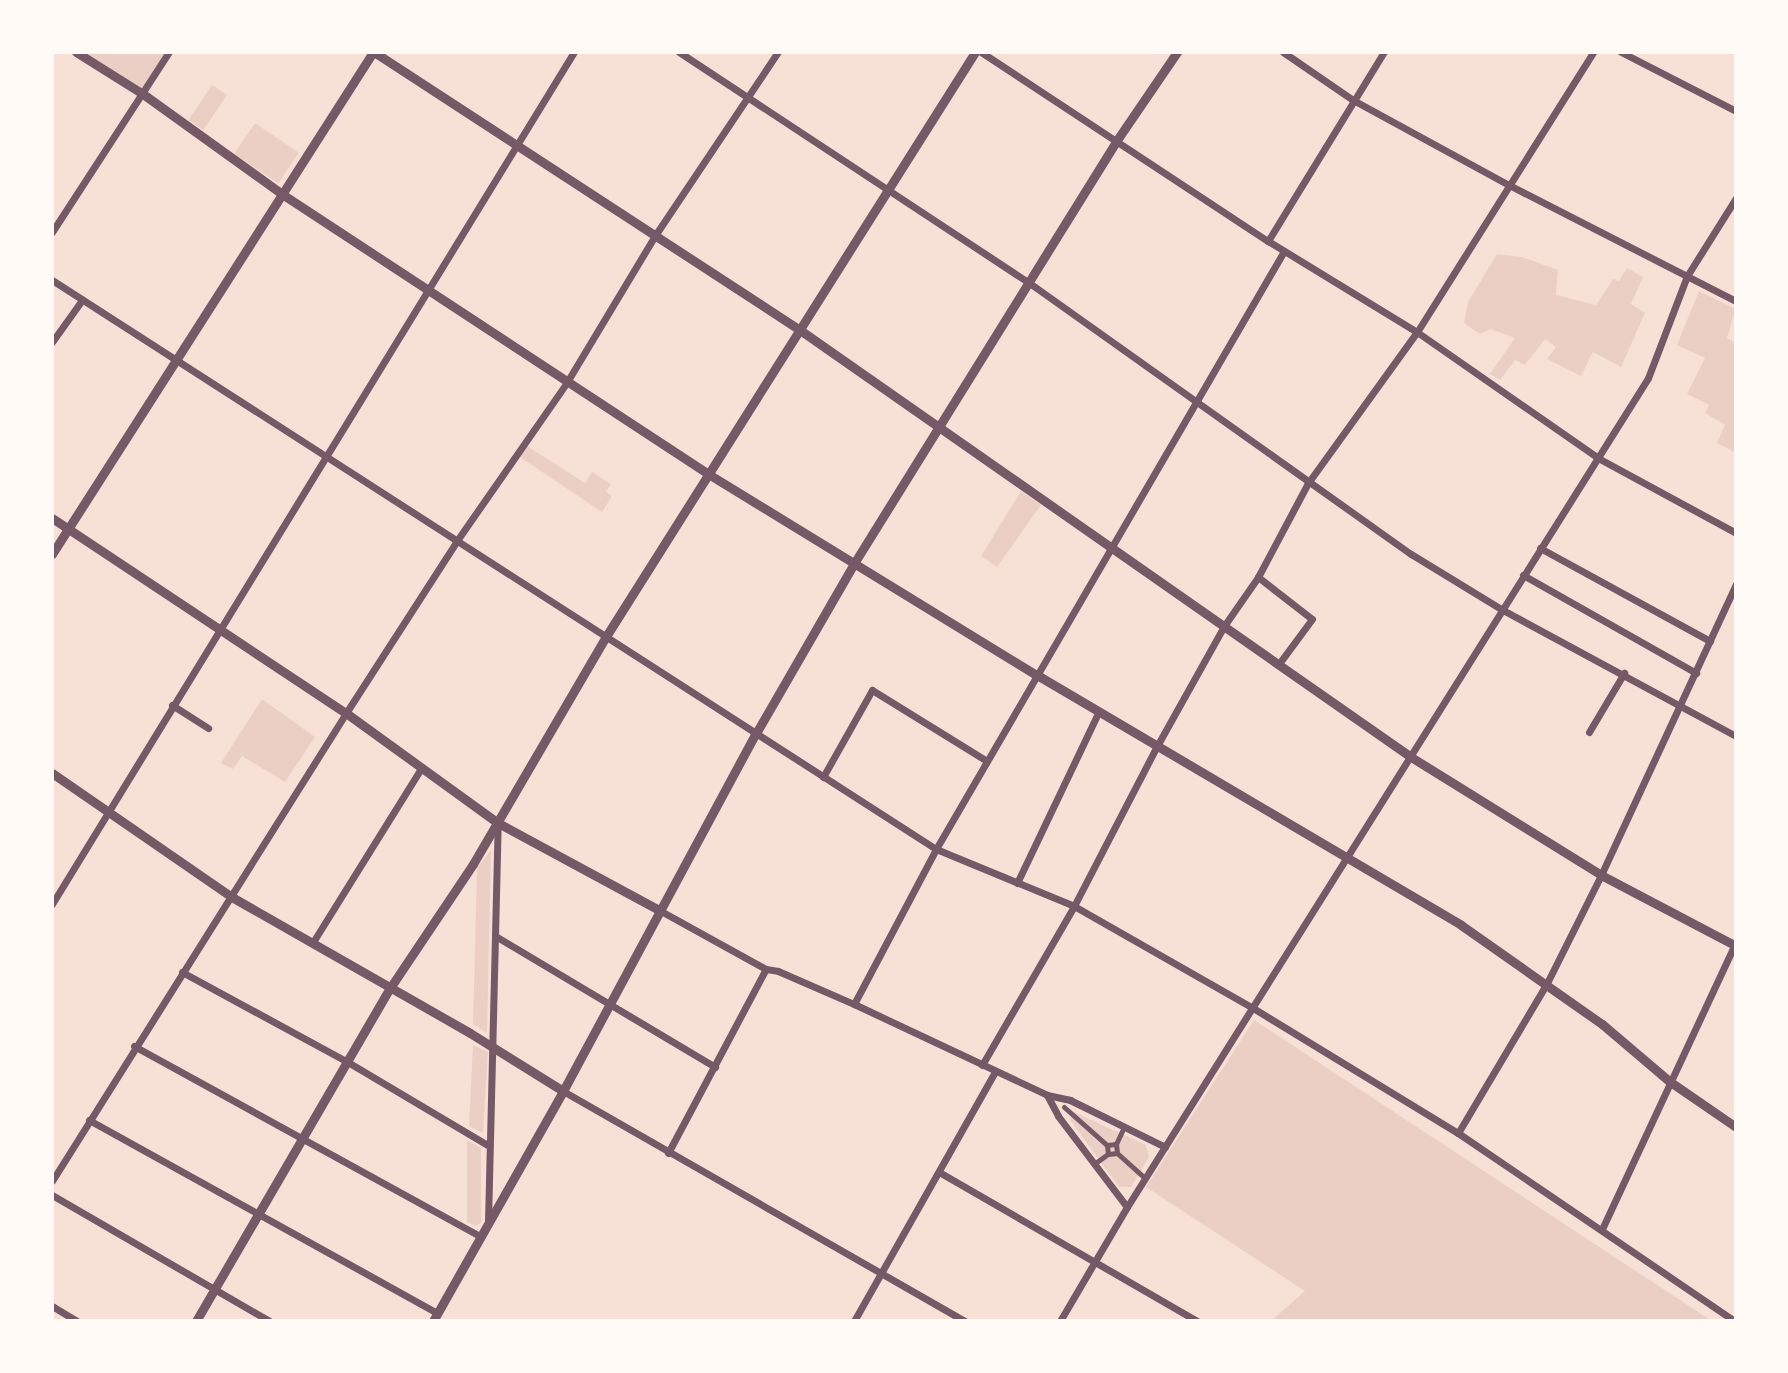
<!DOCTYPE html>
<html>
<head>
<meta charset="utf-8">
<style>
	body { margin:0 }
	#map { position:relative; width:1788px; height:1373px; overflow:hidden; background:#f7e1d7; font-family:"Noto Sans",sans-serif }
	div>[style] { position:absolute }
	.green>* { inset:0; background:#ebcfc5; transform-origin:0 0 }
	.pedestrian>* { height:5px; margin:-2.5px; padding:0 2.5px; transform-origin:2.5px; border-radius:2.5px; background:#755966 }
	.minor>* { height:7px; margin:-3.5px; padding:0 3.5px; transform-origin:3.5px; border-radius:3.5px; background:#755966 }
	.tertiary>* { height:9px; margin:-4.5px; padding:0 4.5px; transform-origin:4.5px; border-radius:4.5px; background:#755966 }
	span { translate:-50% -50%; white-space:nowrap; text-align:center; line-height:1.15; -webkit-text-stroke:8px #fffaf5; paint-order:stroke }
	.frame { position:absolute; inset:0; border:54px solid #fffaf5; pointer-events:none }
</style>
</head>
<body>
<div id="map">
	<div class="green">
		<div style="clip-path:polygon(84px 52px,166px 52px,142px 89px)"></div>
		<div style="left:212px;top:85px;width:18px;height:42px;rotate:34deg"></div>
		<div style="left:255px;top:123px;width:53px;height:37px;rotate:34deg"></div>
		<div style="clip-path:polygon(1497px 254px,1522px 257px,1558px 270px,1556px 295px,1596px 305px,1613px 279px,1619px 281px,1627px 268px,1643px 277px,1631px 304px,1645px 313px,1621px 367px,1593px 352px,1581px 376px,1547px 359px,1556px 347px,1545px 339px,1525px 365px,1515px 360px,1500px 380px,1490px 374px,1515px 338px,1491px 329px,1480px 334px,1464px 323px,1468px 302px)"></div>
		<div style="clip-path:polygon(1699px 291px,1736px 309px,1727px 338px,1736px 343px,1736px 453px,1717px 443px,1725px 425px,1705px 413px,1709px 405px,1687px 394px,1705px 358px,1677px 345px)"></div>
		<div style="clip-path:polygon(527px 446px,585px 483px,592px 472px,611px 484px,606px 492px,612px 496px,602px 512px,520px 457px)"></div>
		<div style="clip-path:polygon(1021px 491px,1041px 505px,997px 567px,981px 556px)"></div>
		<div style="clip-path:polygon(262px 699px,315px 737px,285px 782px,242px 756px,233px 769px,221px 763px)"></div>
		<div style="clip-path:polygon(491px 850px,487px 1033px,473px 1024px,477px 868px)"></div>
		<div style="clip-path:polygon(1254px 1020px,1274px 1033px,1712px 1321px,1271px 1321px,1305px 1291px,1146px 1187px)"></div>
		<div style="clip-path:polygon(473px 1045px,488px 1052px,483px 1133px,469px 1126px)"></div>
		<div style="clip-path:polygon(1074px 1112px,1146px 1145px,1149px 1157px,1131px 1187px,1119px 1187px,1070px 1120px)"></div>
		<div style="clip-path:polygon(467px 1140px,481px 1148px,481px 1223px,475px 1226px,467px 1222px)"></div>
	</div>
	<div class="pedestrian">
		<div style="left:1064px;top:1107px;width:57px;rotate:41.5deg"></div>
		<div style="left:1116px;top:1144px;width:9px;rotate:174deg"></div>
		<div style="left:1107px;top:1145px;width:9px;rotate:84deg"></div>
		<div style="left:1108px;top:1154px;width:9px;rotate:-6deg"></div>
		<div style="left:1117px;top:1153px;width:9px;rotate:-96deg"></div>
		<div style="left:1116px;top:1144px;width:19px;rotate:-65deg"></div>
		<div style="left:1117px;top:1153px;width:38px;rotate:42deg"></div>
		<div style="left:1094px;top:1164px;width:17px;rotate:-36deg"></div>
	</div>
	<div class="minor">
		<div style="left:679px;top:52px;width:418px;rotate:33.4deg"></div>
		<div style="left:1028px;top:282px;width:470px;rotate:35.4deg"></div>
		<div style="left:1411px;top:554px;width:105px;rotate:31.4deg"></div>
		<div style="left:1501px;top:609px;width:267px;rotate:28.4deg"></div>
		<div style="left:981px;top:52px;width:344px;rotate:33.4deg"></div>
		<div style="left:1268px;top:241px;width:175px;rotate:31.4deg"></div>
		<div style="left:1417px;top:332px;width:221px;rotate:34.8deg"></div>
		<div style="left:1598px;top:458px;width:157px;rotate:28.5deg"></div>
		<div style="left:1283px;top:52px;width:85px;rotate:34.4deg"></div>
		<div style="left:1353px;top:100px;width:178px;rotate:28.6deg"></div>
		<div style="left:1509px;top:185px;width:255px;rotate:27.1deg"></div>
		<div style="left:1621px;top:52px;width:129px;rotate:27.2deg"></div>
		<div style="left:52px;top:232px;width:215px;rotate:-57deg"></div>
		<div style="left:1268px;top:241px;width:222px;rotate:-58.5deg"></div>
		<div style="left:52px;top:280px;width:1051px;rotate:32.77deg"></div>
		<div style="left:936px;top:849px;width:149px;rotate:22.4deg"></div>
		<div style="left:1074px;top:906px;width:206px;rotate:29.7deg"></div>
		<div style="left:1253px;top:1008px;width:240px;rotate:31.4deg"></div>
		<div style="left:1458px;top:1133px;width:335px;rotate:34.2deg"></div>
		<div style="left:52px;top:342px;width:52px;rotate:-54.5deg"></div>
		<div style="left:1540px;top:548px;width:194px;rotate:28.7deg"></div>
		<div style="left:1523px;top:575px;width:199px;rotate:29.5deg"></div>
		<div style="left:1258px;top:577px;width:68px;rotate:37.9deg"></div>
		<div style="left:1312px;top:619px;width:57px;rotate:126.5deg"></div>
		<div style="left:172px;top:705px;width:43px;rotate:32.6deg"></div>
		<div style="left:1589px;top:732px;width:69px;rotate:-59.3deg"></div>
		<div style="left:823px;top:777px;width:100px;rotate:-60.6deg"></div>
		<div style="left:872px;top:690px;width:135px;rotate:31.7deg"></div>
		<div style="left:1017px;top:883px;width:191px;rotate:-64.5deg"></div>
		<div style="left:52px;top:904px;width:999px;rotate:-58.51deg"></div>
		<div style="left:659px;top:910px;width:122px;rotate:28.9deg"></div>
		<div style="left:766px;top:969px;width:12px;rotate:9deg"></div>
		<div style="left:778px;top:971px;width:83px;rotate:23.5deg"></div>
		<div style="left:854px;top:1004px;width:213px;rotate:25.2deg"></div>
		<div style="left:1047px;top:1095px;width:24px;rotate:12deg"></div>
		<div style="left:1070px;top:1100px;width:106px;rotate:26.3deg"></div>
		<div style="left:497px;top:937px;width:254px;rotate:30.8deg"></div>
		<div style="left:313px;top:942px;width:206px;rotate:-58.1deg"></div>
		<div style="left:182px;top:972px;width:187px;rotate:28.5deg"></div>
		<div style="left:346px;top:1061px;width:166px;rotate:30.7deg"></div>
		<div style="left:854px;top:1004px;width:175px;rotate:-62.1deg"></div>
		<div style="left:936px;top:849px;width:692px;rotate:-59.8deg"></div>
		<div style="left:134px;top:1046px;width:395px;rotate:28.8deg"></div>
		<div style="left:982px;top:1065px;width:184px;rotate:-59.9deg"></div>
		<div style="left:1074px;top:906px;width:180px;rotate:-62.6deg"></div>
		<div style="left:1157px;top:746px;width:137px;rotate:-60.8deg"></div>
		<div style="left:1224px;top:626px;width:60px;rotate:-55.2deg"></div>
		<div style="left:1258px;top:577px;width:106px;rotate:-62deg"></div>
		<div style="left:1308px;top:483px;width:186px;rotate:-54.2deg"></div>
		<div style="left:1417px;top:332px;width:331px;rotate:-57.8deg"></div>
		<div style="left:563px;top:1091px;width:463px;rotate:29.8deg"></div>
		<div style="left:1047px;top:1095px;width:24px;rotate:62deg"></div>
		<div style="left:1058px;top:1116px;width:114px;rotate:52.8deg"></div>
		<div style="left:89px;top:1120px;width:398px;rotate:29deg"></div>
		<div style="left:1458px;top:1133px;width:172px;rotate:-59.3deg"></div>
		<div style="left:1546px;top:985px;width:123px;rotate:-63.4deg"></div>
		<div style="left:1601px;top:875px;width:321px;rotate:-65.1deg"></div>
		<div style="left:668px;top:1153px;width:208px;rotate:-62deg"></div>
		<div style="left:939px;top:1172px;width:298px;rotate:30deg"></div>
		<div style="left:52px;top:1181px;width:553px;rotate:-57.86deg"></div>
		<div style="left:346px;top:713px;width:203px;rotate:-57.2deg"></div>
		<div style="left:456px;top:542px;width:195px;rotate:-55.2deg"></div>
		<div style="left:567px;top:382px;width:173px;rotate:-59deg"></div>
		<div style="left:656px;top:234px;width:219px;rotate:-56.2deg"></div>
		<div style="left:52px;top:1195px;width:251px;rotate:30.1deg"></div>
		<div style="left:488px;top:1222px;width:398px;rotate:-88.6deg"></div>
		<div style="left:1602px;top:1229px;width:317px;rotate:-65deg"></div>
		<div style="left:52px;top:1306px;width:29px;rotate:31deg"></div>
		<div style="left:854px;top:1321px;width:286px;rotate:-60.5deg"></div>
		<div style="left:1060px;top:1321px;width:132px;rotate:-59.6deg"></div>
		<div style="left:1127px;top:1207px;width:979px;rotate:-57.85deg"></div>
		<div style="left:1648px;top:378px;width:109px;rotate:-69.1deg"></div>
		<div style="left:1687px;top:276px;width:92px;rotate:-57.9deg"></div>
	</div>
	<div class="tertiary">
		<div style="left:76px;top:52px;width:79px;rotate:32.1deg"></div>
		<div style="left:143px;top:94px;width:171px;rotate:35.7deg"></div>
		<div style="left:282px;top:194px;width:512px;rotate:33.29deg"></div>
		<div style="left:710px;top:475px;width:383px;rotate:31.5deg"></div>
		<div style="left:1037px;top:675px;width:492px;rotate:30.5deg"></div>
		<div style="left:1461px;top:925px;width:172px;rotate:35.1deg"></div>
		<div style="left:1602px;top:1024px;width:88px;rotate:40.4deg"></div>
		<div style="left:1669px;top:1081px;width:81px;rotate:34.5deg"></div>
		<div style="left:374px;top:52px;width:509px;rotate:33.13deg"></div>
		<div style="left:800px;top:330px;width:745px;rotate:34.95deg"></div>
		<div style="left:1411px;top:757px;width:224px;rotate:31.8deg"></div>
		<div style="left:1601px;top:875px;width:153px;rotate:27.7deg"></div>
		<div style="left:52px;top:518px;width:353px;rotate:33.6deg"></div>
		<div style="left:346px;top:713px;width:188px;rotate:35.9deg"></div>
		<div style="left:498px;top:823px;width:183px;rotate:28.4deg"></div>
		<div style="left:52px;top:554px;width:596px;rotate:-57.4deg"></div>
		<div style="left:52px;top:773px;width:216px;rotate:34.6deg"></div>
		<div style="left:230px;top:896px;width:276px;rotate:29.7deg"></div>
		<div style="left:470px;top:1033px;width:110px;rotate:31.9deg"></div>
		<div style="left:196px;top:1321px;width:385px;rotate:-59.8deg"></div>
		<div style="left:390px;top:988px;width:149px;rotate:-56.2deg"></div>
		<div style="left:473px;top:864px;width:262px;rotate:-59.7deg"></div>
		<div style="left:605px;top:638px;width:693px;rotate:-57.73deg"></div>
		<div style="left:433px;top:1321px;width:264px;rotate:-60.5deg"></div>
		<div style="left:563px;top:1091px;width:404px;rotate:-61.7deg"></div>
		<div style="left:755px;top:735px;width:196px;rotate:-60deg"></div>
		<div style="left:853px;top:565px;width:500px;rotate:-58.15deg"></div>
		<div style="left:1117px;top:140px;width:107px;rotate:-55.7deg"></div>
	</div>
	<div class="frame"></div>
</div>
</body>
</html>
